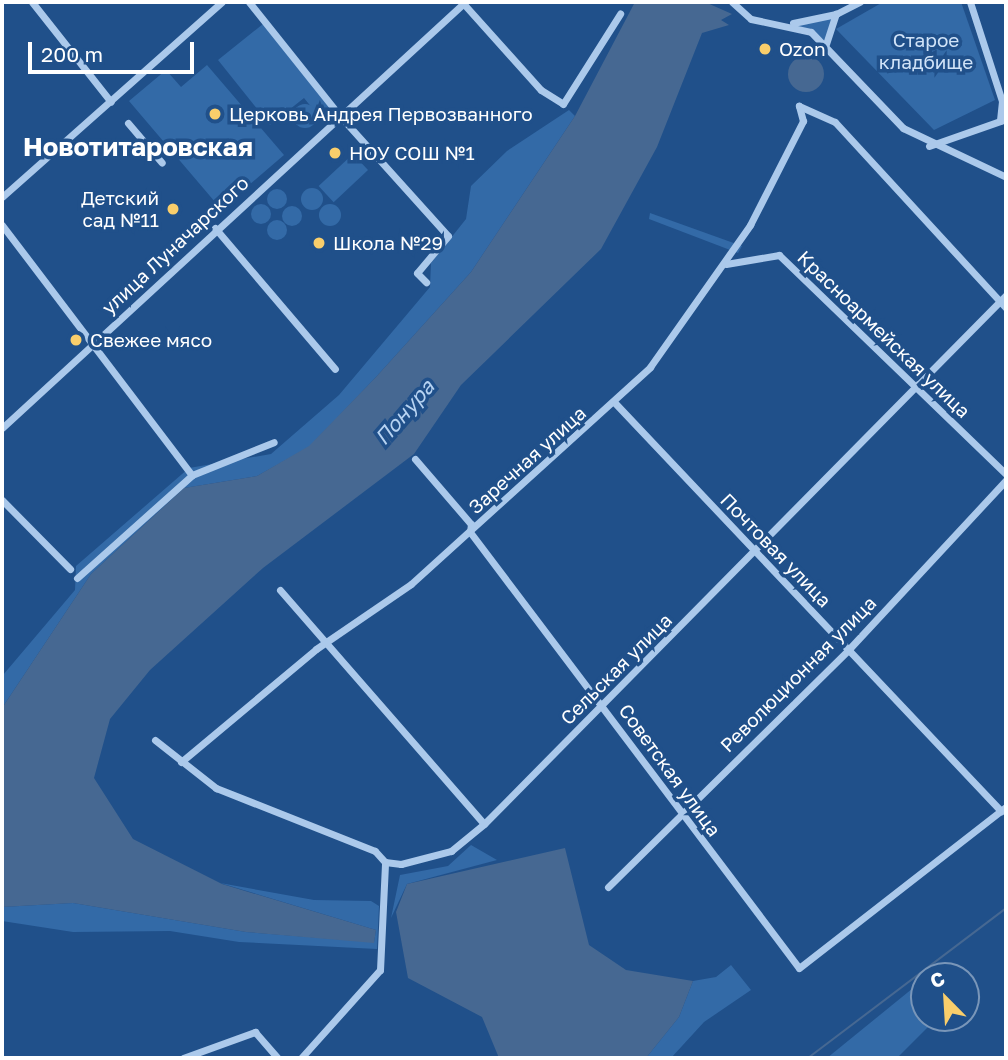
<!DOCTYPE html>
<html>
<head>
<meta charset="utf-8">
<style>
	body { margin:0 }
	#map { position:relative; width:1008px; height:1060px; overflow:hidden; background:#20508a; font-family:"Golos Text",sans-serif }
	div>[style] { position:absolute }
	.green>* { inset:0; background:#336aa7; transform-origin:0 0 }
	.round { border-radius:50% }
	.water>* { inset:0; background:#466892 }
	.stream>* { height:2px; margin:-1px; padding:0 1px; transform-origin:1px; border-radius:1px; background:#466892 }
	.minor>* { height:7px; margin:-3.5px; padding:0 3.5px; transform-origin:3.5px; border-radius:3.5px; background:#abc9eb }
	.dots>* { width:19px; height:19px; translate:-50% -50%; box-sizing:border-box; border:4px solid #20508a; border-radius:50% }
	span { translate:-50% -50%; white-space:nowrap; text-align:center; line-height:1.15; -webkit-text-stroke:7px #20508a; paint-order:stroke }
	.park-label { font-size:19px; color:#d0e3f8 }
	.poi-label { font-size:19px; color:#fff }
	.left { translate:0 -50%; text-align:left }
	.right { translate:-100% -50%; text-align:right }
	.street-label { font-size:19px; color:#fff }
	.water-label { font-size:21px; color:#b7d3f2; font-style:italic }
	.district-label { font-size:26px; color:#fff; font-weight:700 }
	.frame { position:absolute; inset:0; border:4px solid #fff; pointer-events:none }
	.north { position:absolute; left:910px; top:962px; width:70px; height:70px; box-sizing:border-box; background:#20508a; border:2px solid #7996b9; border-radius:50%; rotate:336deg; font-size:19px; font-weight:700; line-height:28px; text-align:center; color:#fff }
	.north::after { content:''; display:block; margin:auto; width:24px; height:32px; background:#f9ce6b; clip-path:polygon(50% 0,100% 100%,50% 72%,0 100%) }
	.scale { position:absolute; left:28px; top:42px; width:166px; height:32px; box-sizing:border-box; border:4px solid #fff; border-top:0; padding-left:9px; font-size:21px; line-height:24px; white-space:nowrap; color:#fff; -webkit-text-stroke:5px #20508a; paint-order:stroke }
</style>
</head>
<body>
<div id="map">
	<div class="green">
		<div style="clip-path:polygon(883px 2px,961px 2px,995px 100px,934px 130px,836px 29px)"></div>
		<div style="clip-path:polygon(836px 14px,826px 44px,793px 23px)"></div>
		<div style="clip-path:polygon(263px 24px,333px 110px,321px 119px,304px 98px,270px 125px,218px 60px)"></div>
		<div style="clip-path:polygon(207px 65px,284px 155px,221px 209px,129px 101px,166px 70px,181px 87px)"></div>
		<div class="round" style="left:293px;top:104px;width:24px;height:24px"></div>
		<div style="clip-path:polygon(569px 110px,575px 116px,471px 272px,376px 377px,309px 447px,257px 476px,184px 488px,91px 574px,2px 708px,3px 675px,75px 590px,76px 566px,189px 468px,271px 454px,339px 395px,430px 287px,431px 263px,466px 219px,471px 186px,507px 151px)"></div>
		<div style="left:353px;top:154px;width:22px;height:47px;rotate:47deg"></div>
		<div class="round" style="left:301px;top:188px;width:22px;height:22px"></div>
		<div class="round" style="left:267px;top:189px;width:20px;height:20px"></div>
		<div class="round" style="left:251px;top:204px;width:20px;height:20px"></div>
		<div class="round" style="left:319px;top:204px;width:22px;height:22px"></div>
		<div class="round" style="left:282px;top:206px;width:20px;height:20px"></div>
		<div style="clip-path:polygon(650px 213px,742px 246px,738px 253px,649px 219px)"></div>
		<div class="round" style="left:267px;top:220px;width:20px;height:20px"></div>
		<div style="clip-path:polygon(471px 845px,497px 860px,407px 884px,391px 918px,400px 875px,448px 866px)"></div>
		<div style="clip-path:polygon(220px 883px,314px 900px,371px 901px,379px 906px,377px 949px,239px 942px,170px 931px,73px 932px,2px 921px,2px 907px,73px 903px,246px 932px,374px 942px,376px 930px)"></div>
		<div style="clip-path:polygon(731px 965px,751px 990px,704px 1022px,671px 1058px,646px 1058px,679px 1017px,693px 981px,716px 977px)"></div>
		<div style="clip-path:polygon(918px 984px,924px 1018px,937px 1018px,897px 1058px,827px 1058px)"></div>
	</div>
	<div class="water">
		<div style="clip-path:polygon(635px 2px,705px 2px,732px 14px,721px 20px,729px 25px,702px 33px,657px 147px,601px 249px,461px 385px,414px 454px,263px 568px,150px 670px,110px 719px,94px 778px,133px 839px,222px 884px,376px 930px,374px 943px,246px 932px,73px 903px,2px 907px,2px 708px,91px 574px,184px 488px,257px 476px,309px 446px,376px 377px,471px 272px,575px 116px)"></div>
		<div class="round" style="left:788px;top:56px;width:36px;height:36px"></div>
		<div style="clip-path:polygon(565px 848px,589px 945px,626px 970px,693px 981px,679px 1017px,646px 1058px,499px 1058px,482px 1017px,408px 978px,396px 912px,407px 884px)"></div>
	</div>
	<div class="stream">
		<div style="left:808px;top:1058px;width:248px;rotate:-37.1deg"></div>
	</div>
	<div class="minor">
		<div style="left:32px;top:2px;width:127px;rotate:51.7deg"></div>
		<div style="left:249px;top:2px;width:146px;rotate:51.4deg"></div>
		<div style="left:340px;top:116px;width:161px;rotate:48deg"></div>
		<div style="left:448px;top:236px;width:48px;rotate:130deg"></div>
		<div style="left:417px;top:273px;width:13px;rotate:45deg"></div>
		<div style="left:462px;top:2px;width:118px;rotate:48.1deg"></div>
		<div style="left:541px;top:90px;width:26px;rotate:32deg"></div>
		<div style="left:563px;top:104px;width:107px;rotate:-57.7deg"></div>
		<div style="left:732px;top:2px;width:25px;rotate:42deg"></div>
		<div style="left:751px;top:19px;width:61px;rotate:12.2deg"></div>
		<div style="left:811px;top:32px;width:133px;rotate:46.2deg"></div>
		<div style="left:903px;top:128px;width:114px;rotate:25.4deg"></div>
		<div style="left:970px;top:2px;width:104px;rotate:72.1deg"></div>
		<div style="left:1002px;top:101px;width:20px;rotate:96deg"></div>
		<div style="left:793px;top:23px;width:44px;rotate:-11.8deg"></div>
		<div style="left:826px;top:44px;width:32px;rotate:-72deg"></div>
		<div style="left:836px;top:14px;width:27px;rotate:-27deg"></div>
		<div style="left:128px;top:123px;width:52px;rotate:49.6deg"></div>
		<div style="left:929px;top:146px;width:82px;rotate:-19.3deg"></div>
		<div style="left:2px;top:197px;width:294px;rotate:-41.6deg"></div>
		<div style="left:2px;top:225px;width:314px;rotate:52.8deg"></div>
		<div style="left:215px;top:228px;width:185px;rotate:49.6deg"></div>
		<div style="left:726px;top:264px;width:54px;rotate:-9.6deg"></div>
		<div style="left:779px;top:255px;width:315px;rotate:44deg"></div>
		<div style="left:615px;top:403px;width:562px;rotate:46.59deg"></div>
		<div style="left:2px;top:428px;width:629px;rotate:-42.62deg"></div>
		<div style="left:415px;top:459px;width:86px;rotate:49.3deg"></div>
		<div style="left:471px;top:524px;width:8px;rotate:97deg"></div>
		<div style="left:470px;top:532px;width:546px;rotate:52.96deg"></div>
		<div style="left:799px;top:968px;width:262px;rotate:-37.9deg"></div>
		<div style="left:2px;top:500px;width:97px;rotate:45.4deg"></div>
		<div style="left:77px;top:578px;width:154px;rotate:-41.8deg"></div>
		<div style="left:192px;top:475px;width:88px;rotate:-21.9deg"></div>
		<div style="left:280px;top:590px;width:310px;rotate:48.9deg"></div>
		<div style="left:155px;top:740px;width:78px;rotate:38.2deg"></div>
		<div style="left:216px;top:788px;width:171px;rotate:21.6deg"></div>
		<div style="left:375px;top:851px;width:15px;rotate:48deg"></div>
		<div style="left:181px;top:762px;width:176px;rotate:-39.9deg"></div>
		<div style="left:316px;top:649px;width:115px;rotate:-34.4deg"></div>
		<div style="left:411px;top:584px;width:323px;rotate:-42.2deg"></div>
		<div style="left:650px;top:367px;width:174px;rotate:-54.8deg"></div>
		<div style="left:750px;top:225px;width:117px;rotate:-63deg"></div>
		<div style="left:803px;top:121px;width:16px;rotate:-105deg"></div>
		<div style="left:799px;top:106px;width:39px;rotate:24deg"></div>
		<div style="left:835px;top:122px;width:253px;rotate:47.4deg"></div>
		<div style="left:385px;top:862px;width:16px;rotate:7deg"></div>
		<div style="left:401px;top:864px;width:52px;rotate:-14.6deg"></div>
		<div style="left:451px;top:851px;width:43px;rotate:-39.3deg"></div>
		<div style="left:484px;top:824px;width:743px;rotate:-45.38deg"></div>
		<div style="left:608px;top:887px;width:340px;rotate:-44.6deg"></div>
		<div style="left:850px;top:648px;width:229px;rotate:-47.1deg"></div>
		<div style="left:183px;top:1058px;width:77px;rotate:-19.9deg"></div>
		<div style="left:255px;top:1032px;width:35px;rotate:49deg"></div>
		<div style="left:301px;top:1058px;width:118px;rotate:-48.1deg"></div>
		<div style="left:380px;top:970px;width:108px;rotate:-87.3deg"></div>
	</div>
	<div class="dots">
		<div style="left:765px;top:49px;background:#f9ce6b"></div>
		<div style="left:215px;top:114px;background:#f9ce6b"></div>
		<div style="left:335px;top:153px;background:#f9ce6b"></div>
		<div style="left:173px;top:209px;background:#f9ce6b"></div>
		<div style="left:319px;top:243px;background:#f9ce6b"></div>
		<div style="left:76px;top:340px;background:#f9ce6b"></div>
	</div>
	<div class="park-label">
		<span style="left:926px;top:51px">Старое<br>кладбище</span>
	</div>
	<div class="poi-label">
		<span class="left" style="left:779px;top:49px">Ozon</span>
		<span class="left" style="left:229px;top:114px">Церковь Андрея Первозванного</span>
		<span class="left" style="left:349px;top:153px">НОУ СОШ №1</span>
		<span class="right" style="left:159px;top:209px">Детский<br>сад №11</span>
		<span class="left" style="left:333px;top:243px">Школа №29</span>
		<span class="left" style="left:90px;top:340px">Свежее мясо</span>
	</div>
	<div class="street-label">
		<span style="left:175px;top:245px;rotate:-43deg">улица Луначарского</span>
		<span style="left:884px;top:334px;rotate:44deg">Красноармейская улица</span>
		<span style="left:527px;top:460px;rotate:-42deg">Заречная улица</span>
		<span style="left:776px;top:550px;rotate:46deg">Почтовая улица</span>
		<span style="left:616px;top:669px;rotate:-45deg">Сельская улица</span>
		<span style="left:798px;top:674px;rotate:-45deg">Революционная улица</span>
		<span style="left:670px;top:770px;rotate:54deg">Советская улица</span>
	</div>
	<div class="water-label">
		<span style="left:404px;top:412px;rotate:-49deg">Понура</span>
	</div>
	<div class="district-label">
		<span style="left:138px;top:147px">Новотитаровская</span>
	</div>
	<div class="frame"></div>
	<div class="north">С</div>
	<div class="scale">200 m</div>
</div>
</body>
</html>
